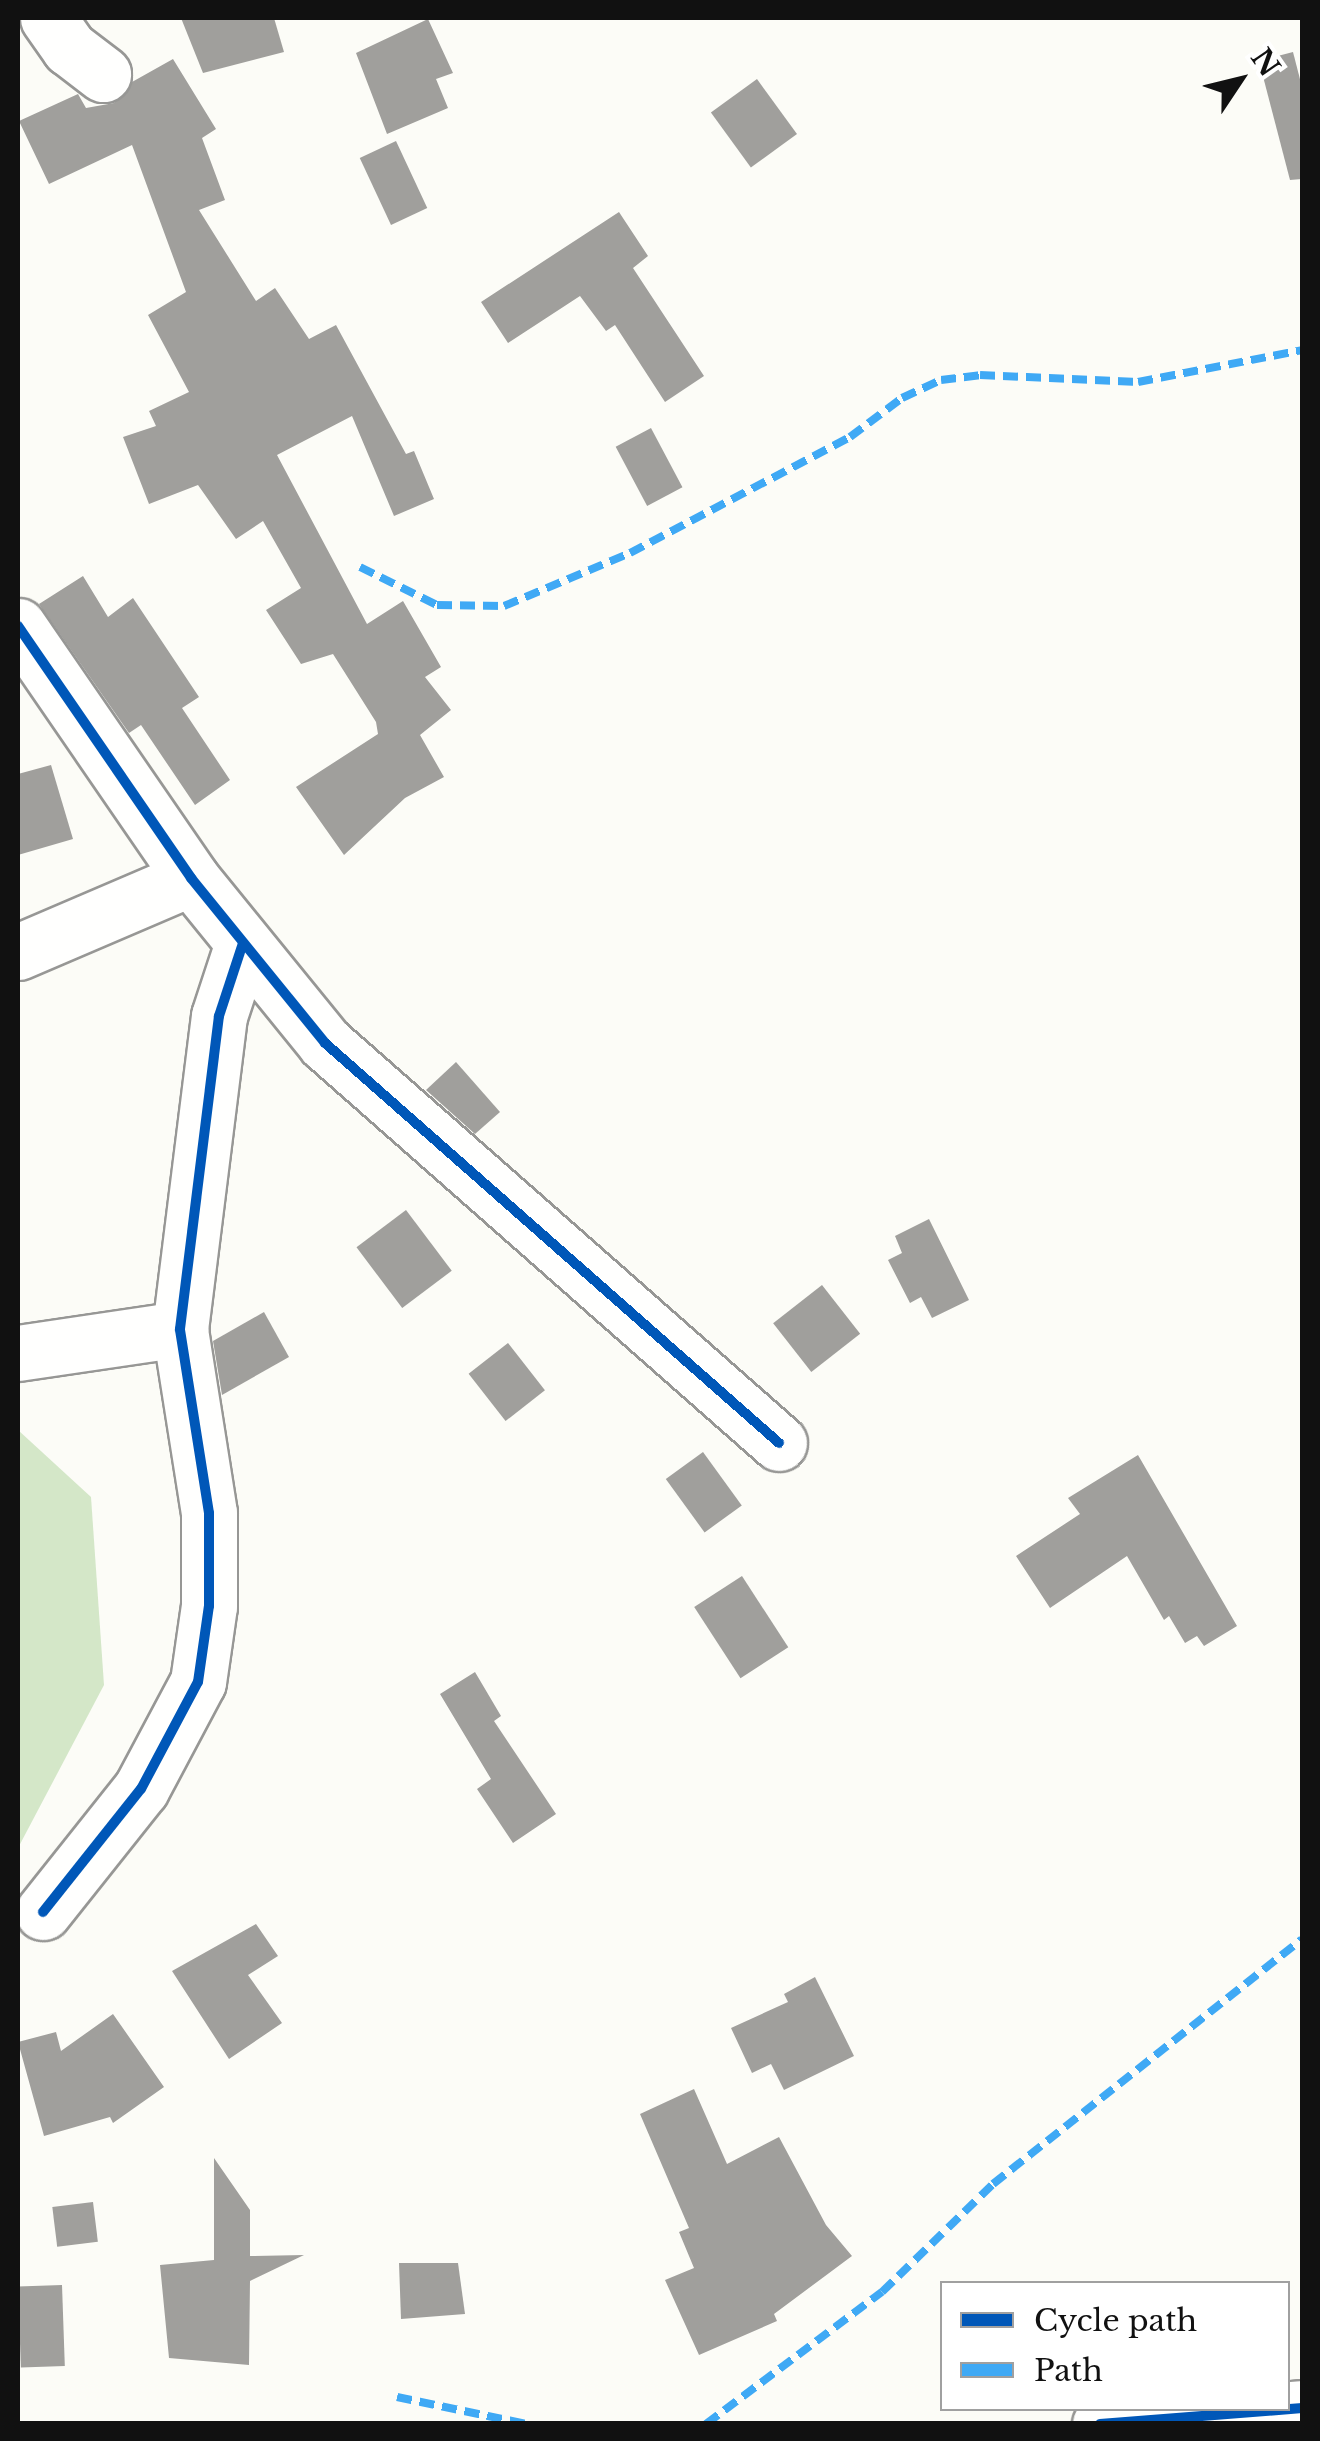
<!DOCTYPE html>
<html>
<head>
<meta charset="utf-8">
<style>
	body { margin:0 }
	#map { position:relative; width:1320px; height:2441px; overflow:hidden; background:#fcfcf7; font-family:"Libre Baskerville",serif }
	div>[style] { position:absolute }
	.forest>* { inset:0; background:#d4e7c8 }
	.building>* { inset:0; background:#a09f9c; transform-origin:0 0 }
	.roads { filter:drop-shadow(2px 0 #979795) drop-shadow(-2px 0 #979795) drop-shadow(0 2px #979795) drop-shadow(0 -2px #979795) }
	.minor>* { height:55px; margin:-27.5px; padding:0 27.5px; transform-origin:27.5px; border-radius:27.5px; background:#fffffe }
	.quiet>* { height:8px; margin-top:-4px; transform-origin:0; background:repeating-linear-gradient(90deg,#3fa9f5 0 15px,transparent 0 23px) }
	.cycleway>* { height:10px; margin:-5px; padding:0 5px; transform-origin:5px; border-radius:5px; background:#0057b8 }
	span { translate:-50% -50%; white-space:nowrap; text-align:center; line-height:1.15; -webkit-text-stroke:10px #fff; paint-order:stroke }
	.frame { position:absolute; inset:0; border:20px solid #111; pointer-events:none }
	.legend { position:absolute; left:940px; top:2281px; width:350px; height:130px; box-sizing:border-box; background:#fff; border:2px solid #a0a0a0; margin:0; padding:12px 18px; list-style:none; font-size:30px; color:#111 }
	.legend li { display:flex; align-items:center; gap:20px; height:50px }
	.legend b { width:50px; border:2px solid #a0a0a0 }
	.north { position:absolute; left:1190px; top:30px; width:100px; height:100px; -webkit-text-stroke:8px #fff; paint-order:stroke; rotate:55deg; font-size:28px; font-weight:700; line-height:40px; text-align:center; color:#111 }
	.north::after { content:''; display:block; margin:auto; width:35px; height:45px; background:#111; clip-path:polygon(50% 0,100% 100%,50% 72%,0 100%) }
</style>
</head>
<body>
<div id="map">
	<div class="forest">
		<div style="clip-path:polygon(18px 1430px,91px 1497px,104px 1685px,18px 1848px)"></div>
	</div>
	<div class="building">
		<div style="clip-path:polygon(181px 18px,274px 18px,284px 52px,203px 73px)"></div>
		<div style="clip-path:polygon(428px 19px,453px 73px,436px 79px,448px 108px,387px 134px,356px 53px)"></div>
		<div style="clip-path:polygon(1293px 52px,1302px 87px,1302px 179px,1290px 180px,1259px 61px)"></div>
		<div style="clip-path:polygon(173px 59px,216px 129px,202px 138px,225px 200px,199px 210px,256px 301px,275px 288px,309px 339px,336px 325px,406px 454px,414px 451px,434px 499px,394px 516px,352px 416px,277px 455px,367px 624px,403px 601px,441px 667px,425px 677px,451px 710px,420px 735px,444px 777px,405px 798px,344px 855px,296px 787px,378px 734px,376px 722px,333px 654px,301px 664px,266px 610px,301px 588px,263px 521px,236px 539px,198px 485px,149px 504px,123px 437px,156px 426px,149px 411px,189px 392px,148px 315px,186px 292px,132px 145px,49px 184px,19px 121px,78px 94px,86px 108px,114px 103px,132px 82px)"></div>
		<div style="left:757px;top:79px;width:68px;height:57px;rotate:54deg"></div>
		<div style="left:396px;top:141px;width:74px;height:40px;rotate:65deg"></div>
		<div style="clip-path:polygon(619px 212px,648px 256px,633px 268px,704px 376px,665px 402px,615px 325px,606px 331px,580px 296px,508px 343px,481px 302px)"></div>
		<div style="left:651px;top:428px;width:67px;height:40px;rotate:62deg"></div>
		<div style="clip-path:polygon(83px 576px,108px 617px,133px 598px,199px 697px,182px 708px,230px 780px,195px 805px,141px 725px,129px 733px,39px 604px)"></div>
		<div style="clip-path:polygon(51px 765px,73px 839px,18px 855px,18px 774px)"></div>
		<div style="clip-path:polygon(456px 1062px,500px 1112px,475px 1134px,426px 1090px)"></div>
		<div style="left:406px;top:1210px;width:76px;height:62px;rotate:53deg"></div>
		<div style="clip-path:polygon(929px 1219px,969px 1300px,932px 1318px,921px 1297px,910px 1303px,888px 1260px,902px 1253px,895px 1236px)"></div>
		<div style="left:822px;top:1285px;width:62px;height:62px;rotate:52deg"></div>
		<div style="clip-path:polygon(264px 1312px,289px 1357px,222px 1395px,213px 1341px)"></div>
		<div style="left:508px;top:1343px;width:60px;height:50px;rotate:52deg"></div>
		<div style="left:703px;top:1452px;width:66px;height:46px;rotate:54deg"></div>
		<div style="clip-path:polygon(1138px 1455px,1237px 1626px,1204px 1646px,1197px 1636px,1185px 1643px,1169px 1616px,1164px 1620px,1127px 1556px,1050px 1608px,1016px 1556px,1080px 1514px,1068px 1498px)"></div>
		<div style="left:742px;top:1576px;width:85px;height:57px;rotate:57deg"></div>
		<div style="clip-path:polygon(475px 1672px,501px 1716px,494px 1721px,556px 1814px,513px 1843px,477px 1789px,491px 1779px,440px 1694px)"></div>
		<div style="clip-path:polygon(256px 1924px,278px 1956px,248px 1975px,282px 2023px,229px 2059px,172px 1971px)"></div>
		<div style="clip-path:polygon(815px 1977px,854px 2056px,784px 2090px,771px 2064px,752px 2073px,731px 2028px,788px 2002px,784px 1994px)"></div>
		<div style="clip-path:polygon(113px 2014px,164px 2087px,113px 2123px,110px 2117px,44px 2136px,18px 2042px,56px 2032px,61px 2051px)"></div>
		<div style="clip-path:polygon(694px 2089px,727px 2164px,779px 2137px,826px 2225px,852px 2256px,774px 2314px,777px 2321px,699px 2355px,665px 2280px,694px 2268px,679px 2232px,689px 2228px,640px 2114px)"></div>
		<div style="clip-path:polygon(214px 2158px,250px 2210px,250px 2256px,304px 2255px,250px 2281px,249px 2365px,169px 2358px,160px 2265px,214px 2260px)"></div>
		<div style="left:93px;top:2202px;width:40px;height:41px;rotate:83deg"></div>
		<div style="clip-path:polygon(399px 2263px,458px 2263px,465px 2314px,401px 2319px)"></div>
		<div style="left:62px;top:2285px;width:81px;height:44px;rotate:88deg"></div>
	</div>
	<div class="roads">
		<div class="minor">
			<div style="left:48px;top:18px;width:37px;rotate:55deg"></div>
			<div style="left:69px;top:48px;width:43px;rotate:37.4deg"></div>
			<div style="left:18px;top:626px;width:306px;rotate:55.5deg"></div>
			<div style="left:191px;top:878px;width:213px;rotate:50.9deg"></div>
			<div style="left:325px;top:1043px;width:605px;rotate:41.38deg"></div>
			<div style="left:18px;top:952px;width:188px;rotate:-23.2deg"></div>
			<div style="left:18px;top:1353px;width:164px;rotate:-8.4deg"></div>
			<div style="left:43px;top:1912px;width:157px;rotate:-51.5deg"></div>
			<div style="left:141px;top:1789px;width:121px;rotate:-62deg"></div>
			<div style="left:198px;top:1682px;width:77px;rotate:-81.8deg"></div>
			<div style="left:209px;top:1606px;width:93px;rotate:-90deg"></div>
			<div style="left:209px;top:1513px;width:186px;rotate:-99deg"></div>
			<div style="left:180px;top:1329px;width:315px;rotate:-82.9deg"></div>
			<div style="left:219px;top:1016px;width:74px;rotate:-71.8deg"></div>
			<div style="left:1100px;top:2424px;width:203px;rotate:-4.5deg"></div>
		</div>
	</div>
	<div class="quiet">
		<div style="left:360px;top:567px;width:86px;rotate:26.3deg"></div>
		<div style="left:437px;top:605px;width:67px;rotate:0.9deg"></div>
		<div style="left:504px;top:606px;width:137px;rotate:-22.8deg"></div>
		<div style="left:630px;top:553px;width:249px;rotate:-27.8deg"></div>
		<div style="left:850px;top:437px;width:65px;rotate:-36.9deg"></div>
		<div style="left:902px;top:398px;width:43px;rotate:-24.8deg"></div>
		<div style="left:941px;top:380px;width:39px;rotate:-7deg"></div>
		<div style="left:980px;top:375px;width:158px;rotate:2.5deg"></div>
		<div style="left:1138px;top:382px;width:167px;rotate:-11deg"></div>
		<div style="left:397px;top:2397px;width:132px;rotate:11.8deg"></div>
		<div style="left:706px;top:2424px;width:220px;rotate:-36.9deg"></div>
		<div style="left:882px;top:2292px;width:155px;rotate:-44.2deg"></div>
		<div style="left:993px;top:2184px;width:394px;rotate:-38.4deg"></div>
	</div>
	<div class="cycleway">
		<div style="left:18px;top:626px;width:306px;rotate:55.5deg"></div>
		<div style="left:191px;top:878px;width:213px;rotate:50.9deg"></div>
		<div style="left:325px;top:1043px;width:605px;rotate:41.38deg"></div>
		<div style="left:43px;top:1912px;width:157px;rotate:-51.5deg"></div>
		<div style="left:141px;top:1789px;width:121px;rotate:-62deg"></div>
		<div style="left:198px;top:1682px;width:77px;rotate:-81.8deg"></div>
		<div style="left:209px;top:1606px;width:93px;rotate:-90deg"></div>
		<div style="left:209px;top:1513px;width:186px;rotate:-99deg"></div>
		<div style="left:180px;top:1329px;width:315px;rotate:-82.9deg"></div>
		<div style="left:219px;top:1016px;width:74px;rotate:-71.8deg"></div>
		<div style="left:1100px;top:2424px;width:203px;rotate:-4.5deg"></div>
	</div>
	<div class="frame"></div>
	<ul class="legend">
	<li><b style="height:12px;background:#0057b8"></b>Cycle path</li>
	<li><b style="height:12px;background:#3fa9f5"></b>Path</li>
	</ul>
	<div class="north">N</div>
</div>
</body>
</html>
